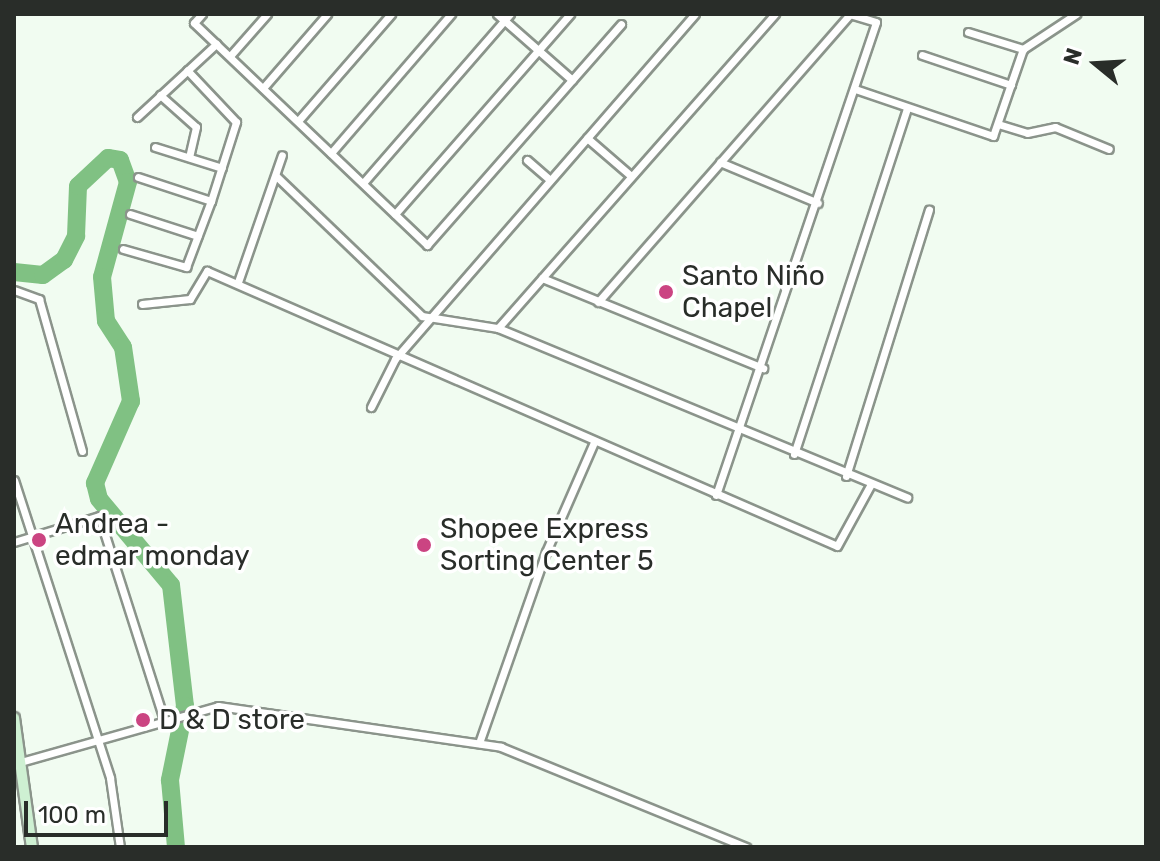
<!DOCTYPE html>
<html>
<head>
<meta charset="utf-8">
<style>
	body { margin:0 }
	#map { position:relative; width:1160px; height:861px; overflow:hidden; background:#f1fcf1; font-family:Rubik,sans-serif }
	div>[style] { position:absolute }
	.river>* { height:18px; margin:-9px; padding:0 9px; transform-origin:9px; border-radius:9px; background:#80c183 }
	.roads { filter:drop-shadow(2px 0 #8b948b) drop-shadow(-2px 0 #8b948b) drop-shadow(0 2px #8b948b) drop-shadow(0 -2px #8b948b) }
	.street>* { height:7px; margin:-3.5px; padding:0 3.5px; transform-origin:3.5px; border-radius:3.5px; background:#fff }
	.secondary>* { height:10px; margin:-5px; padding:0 5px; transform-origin:5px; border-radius:5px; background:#cef0d2 }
	.dots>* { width:22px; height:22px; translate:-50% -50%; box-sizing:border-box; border:4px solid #fff; border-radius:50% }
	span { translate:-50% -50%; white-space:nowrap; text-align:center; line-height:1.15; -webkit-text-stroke:7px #fff; paint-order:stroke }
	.poi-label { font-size:28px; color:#292d29 }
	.left { translate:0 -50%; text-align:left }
	.frame { position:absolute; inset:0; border:16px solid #292d29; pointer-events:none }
	.north { position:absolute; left:1056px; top:24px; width:80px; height:80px; -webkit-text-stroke:6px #fff; paint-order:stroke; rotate:288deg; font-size:22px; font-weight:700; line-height:32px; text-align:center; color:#292d29 }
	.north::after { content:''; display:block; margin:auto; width:28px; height:36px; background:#292d29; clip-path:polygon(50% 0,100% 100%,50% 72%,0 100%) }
	.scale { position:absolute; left:24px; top:801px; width:144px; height:36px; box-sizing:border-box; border:4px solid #292d29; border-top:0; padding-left:10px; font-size:24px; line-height:28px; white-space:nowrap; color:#292d29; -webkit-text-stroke:6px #fff; paint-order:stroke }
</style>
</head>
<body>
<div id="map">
	<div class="river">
		<div style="left:14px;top:272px;width:29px;rotate:6deg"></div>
		<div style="left:43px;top:275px;width:26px;rotate:-36deg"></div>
		<div style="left:64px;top:260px;width:27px;rotate:-63deg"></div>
		<div style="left:76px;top:236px;width:50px;rotate:-87.7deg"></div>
		<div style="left:78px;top:186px;width:41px;rotate:-43deg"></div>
		<div style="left:108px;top:158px;width:12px;rotate:9deg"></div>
		<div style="left:120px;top:160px;width:23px;rotate:70deg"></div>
		<div style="left:128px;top:182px;width:98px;rotate:105.3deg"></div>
		<div style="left:102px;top:277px;width:44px;rotate:84.8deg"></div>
		<div style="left:106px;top:321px;width:31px;rotate:57deg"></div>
		<div style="left:123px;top:347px;width:55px;rotate:81.6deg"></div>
		<div style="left:131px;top:401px;width:90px;rotate:113.7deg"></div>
		<div style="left:95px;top:483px;width:16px;rotate:76deg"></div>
		<div style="left:99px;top:499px;width:112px;rotate:50.1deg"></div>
		<div style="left:171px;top:585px;width:122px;rotate:83.4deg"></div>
		<div style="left:185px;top:706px;width:76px;rotate:101.5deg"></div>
		<div style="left:170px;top:780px;width:67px;rotate:84.9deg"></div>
	</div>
	<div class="roads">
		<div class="street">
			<div style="left:202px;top:14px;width:12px;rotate:132deg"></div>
			<div style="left:194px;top:23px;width:322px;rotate:43.6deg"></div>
			<div style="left:427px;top:245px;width:294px;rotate:-48.7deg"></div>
			<div style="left:497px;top:14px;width:100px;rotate:41.3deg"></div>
			<div style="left:968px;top:32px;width:58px;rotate:17.2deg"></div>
			<div style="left:922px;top:55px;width:94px;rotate:18.6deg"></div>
			<div style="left:230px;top:56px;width:56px;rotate:-48.6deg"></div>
			<div style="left:263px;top:88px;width:98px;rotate:-49.1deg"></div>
			<div style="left:855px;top:89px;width:146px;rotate:18.8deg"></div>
			<div style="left:993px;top:136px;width:92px;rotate:-71deg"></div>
			<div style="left:1023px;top:49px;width:64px;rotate:-33.4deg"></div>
			<div style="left:160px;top:95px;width:48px;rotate:41.6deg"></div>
			<div style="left:196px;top:127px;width:31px;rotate:103deg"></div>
			<div style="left:137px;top:117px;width:108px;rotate:-42.7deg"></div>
			<div style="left:298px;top:121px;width:142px;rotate:-49deg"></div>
			<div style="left:998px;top:124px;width:30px;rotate:17deg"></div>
			<div style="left:1027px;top:133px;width:29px;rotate:-12deg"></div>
			<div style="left:1055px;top:127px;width:58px;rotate:22.2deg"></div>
			<div style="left:587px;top:138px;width:58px;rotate:40.8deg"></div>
			<div style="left:155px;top:147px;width:70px;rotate:17.4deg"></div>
			<div style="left:331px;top:153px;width:184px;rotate:-49.2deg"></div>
			<div style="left:527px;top:160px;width:30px;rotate:41deg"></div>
			<div style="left:720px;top:162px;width:106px;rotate:22.7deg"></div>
			<div style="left:276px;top:176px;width:202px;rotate:43.8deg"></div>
			<div style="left:422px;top:316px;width:77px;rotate:9deg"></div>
			<div style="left:498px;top:328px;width:443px;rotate:22.5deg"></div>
			<div style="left:138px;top:177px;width:77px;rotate:18.2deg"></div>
			<div style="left:363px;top:183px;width:224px;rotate:-49deg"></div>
			<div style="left:130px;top:214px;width:71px;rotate:17.9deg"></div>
			<div style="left:395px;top:214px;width:266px;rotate:-48.8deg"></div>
			<div style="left:123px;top:249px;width:66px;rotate:15.9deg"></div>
			<div style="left:186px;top:267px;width:71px;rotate:-69.3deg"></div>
			<div style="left:211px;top:201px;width:83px;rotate:-72.4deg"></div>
			<div style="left:236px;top:122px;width:71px;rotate:-133.3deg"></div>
			<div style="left:542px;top:278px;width:239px;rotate:22.2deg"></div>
			<div style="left:238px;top:282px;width:134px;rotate:-70.9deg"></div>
			<div style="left:14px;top:290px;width:27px;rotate:20deg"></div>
			<div style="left:39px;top:299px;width:158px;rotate:74.2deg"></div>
			<div style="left:598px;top:302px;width:383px;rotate:-48.8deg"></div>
			<div style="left:142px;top:304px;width:48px;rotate:-5.9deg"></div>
			<div style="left:190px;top:299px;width:33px;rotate:-59deg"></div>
			<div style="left:207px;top:271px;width:687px;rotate:23.58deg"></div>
			<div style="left:837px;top:546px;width:71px;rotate:-61.3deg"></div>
			<div style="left:498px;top:328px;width:419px;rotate:-48.6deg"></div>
			<div style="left:371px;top:407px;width:54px;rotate:-63.4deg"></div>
			<div style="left:395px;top:359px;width:457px;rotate:-49deg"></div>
			<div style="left:794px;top:454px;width:363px;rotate:-71.9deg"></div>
			<div style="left:846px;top:476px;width:279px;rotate:-72.7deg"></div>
			<div style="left:14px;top:480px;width:313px;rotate:72.1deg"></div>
			<div style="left:110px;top:778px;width:70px;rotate:81.8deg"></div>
			<div style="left:716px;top:495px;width:499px;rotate:-71.3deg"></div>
			<div style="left:876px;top:22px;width:28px;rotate:-163deg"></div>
			<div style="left:14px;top:542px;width:89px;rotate:-17deg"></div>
			<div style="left:99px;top:516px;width:214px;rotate:72.3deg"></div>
			<div style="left:479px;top:743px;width:202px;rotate:-70.7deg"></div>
			<div style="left:546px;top:552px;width:120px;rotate:-66.4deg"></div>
			<div style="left:24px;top:761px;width:202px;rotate:-15.8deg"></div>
			<div style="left:218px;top:706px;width:286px;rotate:8.2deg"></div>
			<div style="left:501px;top:747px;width:265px;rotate:22.2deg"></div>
		</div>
		<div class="secondary">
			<div style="left:14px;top:718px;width:130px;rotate:82.1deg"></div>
		</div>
	</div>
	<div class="dots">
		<div style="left:666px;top:292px;background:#cb4482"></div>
		<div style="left:39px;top:540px;background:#cb4482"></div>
		<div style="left:424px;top:545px;background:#cb4482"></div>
		<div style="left:143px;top:720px;background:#cb4482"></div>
	</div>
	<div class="poi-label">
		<span class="left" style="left:682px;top:292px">Santo Niño<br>Chapel</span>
		<span class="left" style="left:55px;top:540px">Andrea -<br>edmar monday</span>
		<span class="left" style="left:440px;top:545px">Shopee Express<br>Sorting Center 5</span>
		<span class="left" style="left:159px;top:720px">D &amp; D store</span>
	</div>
	<div class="frame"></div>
	<div class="north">N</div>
	<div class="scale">100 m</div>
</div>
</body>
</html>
